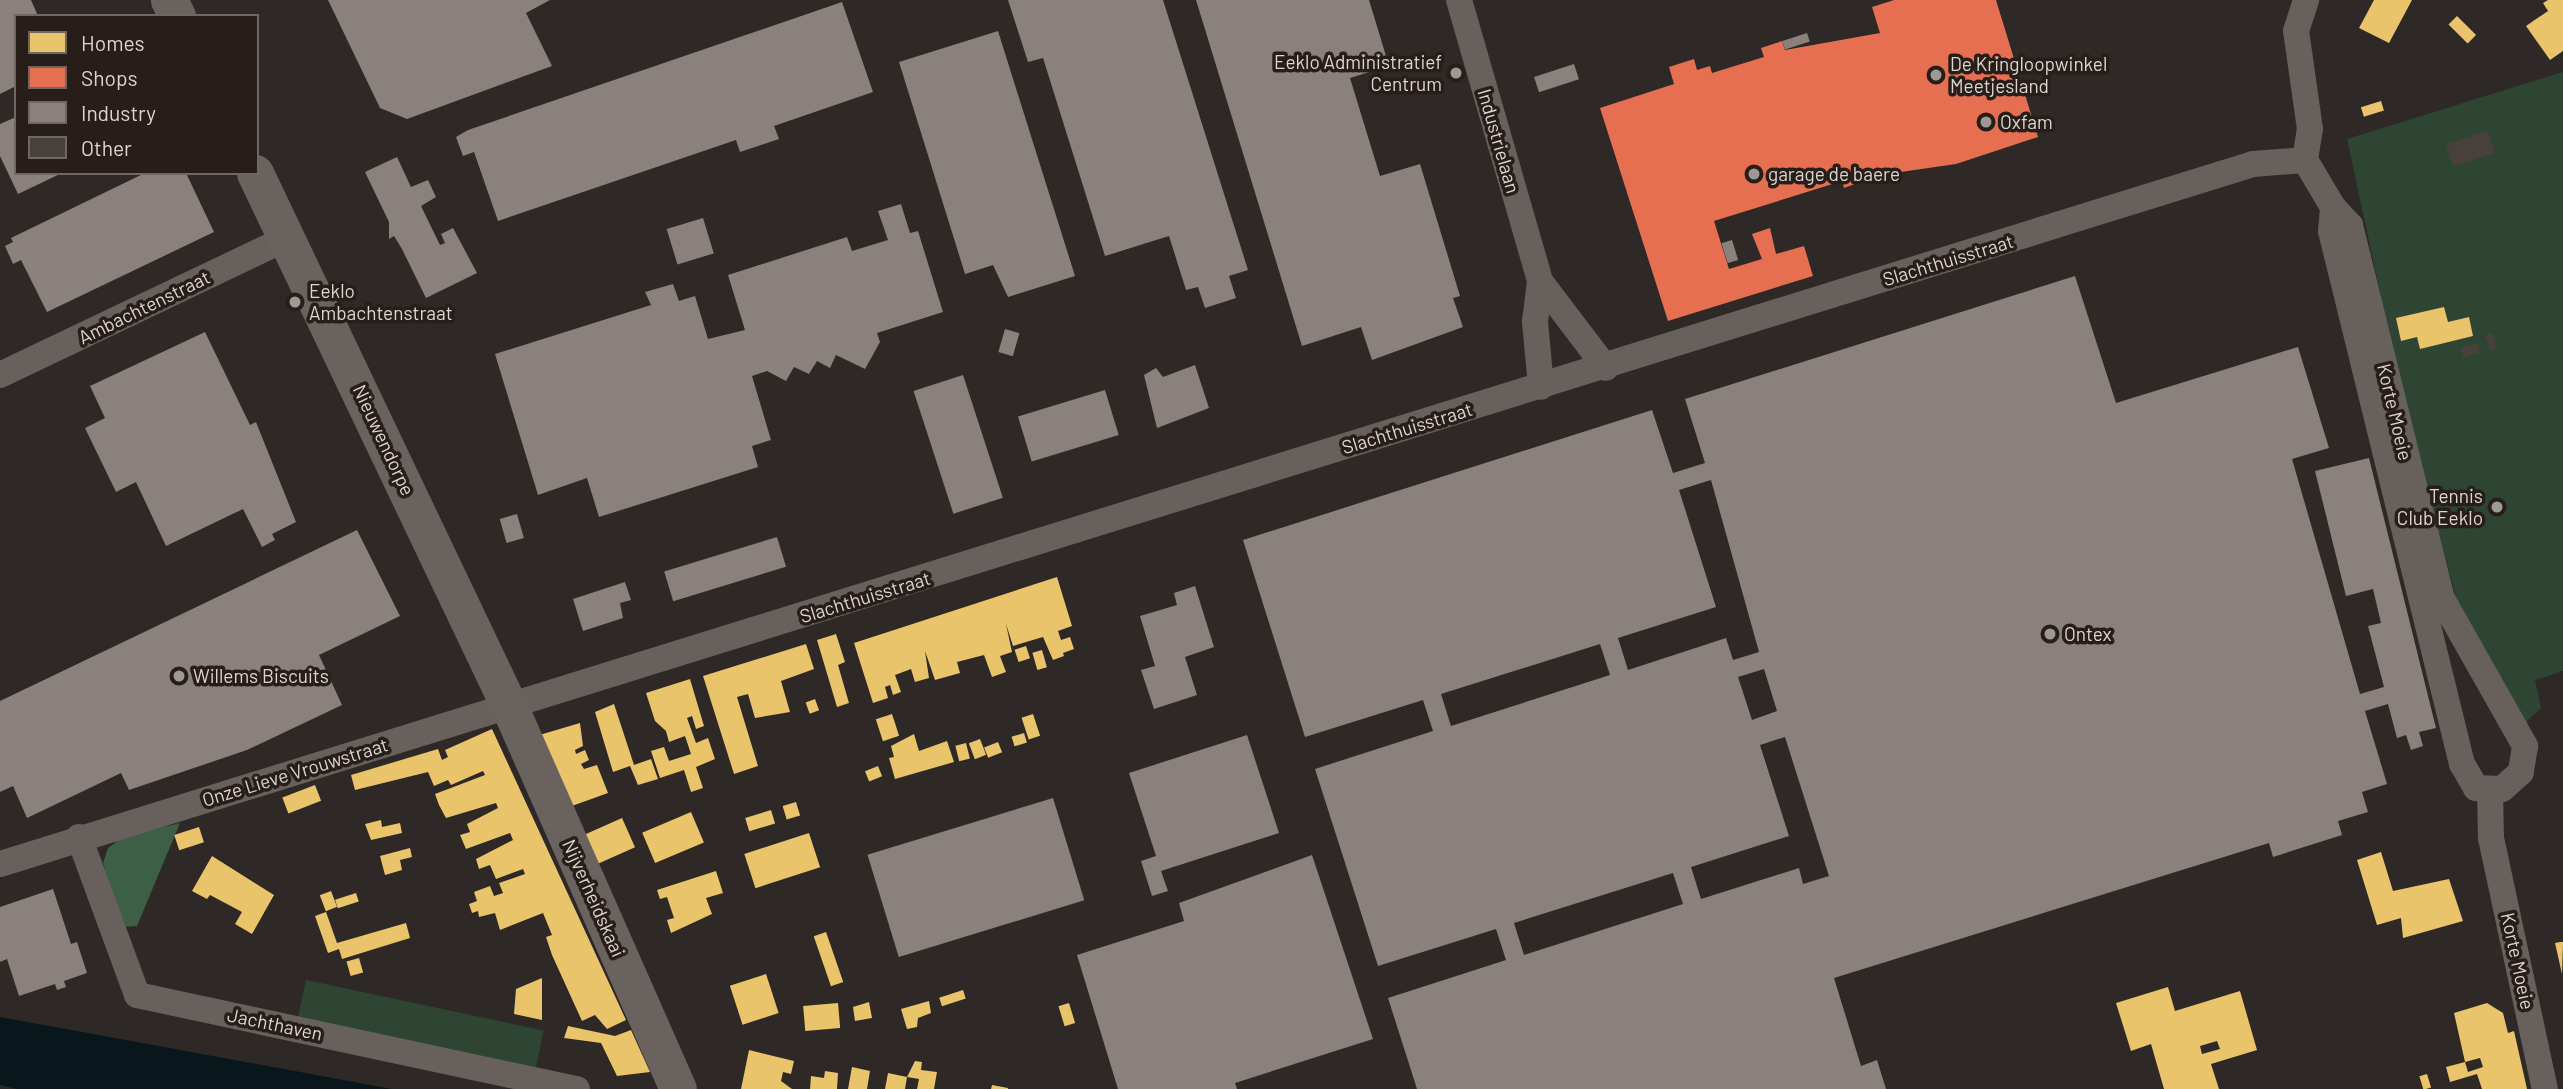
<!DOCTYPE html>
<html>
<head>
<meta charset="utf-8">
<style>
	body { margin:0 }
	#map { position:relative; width:2563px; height:1089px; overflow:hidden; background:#2e2926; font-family:Barlow,sans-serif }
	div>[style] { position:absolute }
	.green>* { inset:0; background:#2e4534; transform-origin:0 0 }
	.forest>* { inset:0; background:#3c5f46 }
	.water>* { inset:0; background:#08171b }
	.homes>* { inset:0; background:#e9c46a; transform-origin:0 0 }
	.shops>* { inset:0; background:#e76f51 }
	.industry>* { inset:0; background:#8a817c; transform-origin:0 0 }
	.building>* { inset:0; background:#48403a; transform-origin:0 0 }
	.street>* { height:26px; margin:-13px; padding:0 13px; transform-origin:13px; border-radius:13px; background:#67605d }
	.secondary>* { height:37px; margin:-18.5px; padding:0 18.5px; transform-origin:18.5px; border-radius:18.5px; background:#6a625f }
	.dots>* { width:19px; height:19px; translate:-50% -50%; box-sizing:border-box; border:4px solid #281e19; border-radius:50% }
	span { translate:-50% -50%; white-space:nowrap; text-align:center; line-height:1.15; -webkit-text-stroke:7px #281e19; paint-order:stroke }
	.poi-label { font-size:19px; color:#dcd5d2 }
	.right { translate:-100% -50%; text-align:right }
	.left { translate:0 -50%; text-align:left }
	.street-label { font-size:19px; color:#dcd5d2 }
	.legend { position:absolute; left:14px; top:14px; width:245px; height:161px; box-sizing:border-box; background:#281e19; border:2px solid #706763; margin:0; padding:9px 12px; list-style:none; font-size:21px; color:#dcd5d2 }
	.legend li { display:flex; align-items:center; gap:14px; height:35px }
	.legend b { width:35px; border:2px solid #706763 }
</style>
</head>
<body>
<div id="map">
	<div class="green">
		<div style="clip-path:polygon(2563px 72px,2563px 671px,2535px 680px,2541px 708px,2524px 724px,2462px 620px,2402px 394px,2347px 139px)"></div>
		<div style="left:306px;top:980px;width:243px;height:49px;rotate:12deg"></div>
	</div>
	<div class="forest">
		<div style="clip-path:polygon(180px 823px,137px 926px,121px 927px,103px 863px,108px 848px,123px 837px)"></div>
	</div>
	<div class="water">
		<div style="clip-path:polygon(0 1017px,77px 1031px,392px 1089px,17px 1089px,0 1085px)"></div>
	</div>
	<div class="homes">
		<div style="clip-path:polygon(2374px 0,2412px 0,2389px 43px,2359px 28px)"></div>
		<div style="clip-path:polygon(2548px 0,2563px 0,2563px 51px,2550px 60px,2526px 26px,2548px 11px,2543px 3px)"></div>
		<div style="left:2457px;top:16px;width:27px;height:12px;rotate:45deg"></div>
		<div style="left:2381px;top:101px;width:10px;height:21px;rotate:73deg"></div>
		<div style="clip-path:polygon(2444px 307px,2448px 322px,2469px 317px,2473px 336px,2420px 349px,2417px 337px,2401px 341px,2396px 318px)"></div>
		<div style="clip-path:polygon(1057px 577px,1072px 626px,1058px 631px,1061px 640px,1070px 637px,1074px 649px,1063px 653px,1064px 656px,1053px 660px,1043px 637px,1013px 646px,1006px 624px,1012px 652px,1000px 656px,1006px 672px,992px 677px,984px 655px,957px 662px,960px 673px,935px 680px,925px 651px,929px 678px,915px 682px,911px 669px,895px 675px,901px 692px,893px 695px,890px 685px,885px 687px,888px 698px,873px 703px,854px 643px)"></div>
		<div style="clip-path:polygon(836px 634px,845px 662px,838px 665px,849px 703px,837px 707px,817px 640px)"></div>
		<div style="clip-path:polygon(806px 644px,814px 669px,781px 681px,790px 712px,755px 718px,748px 694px,737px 697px,758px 766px,734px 774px,703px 676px)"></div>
		<div style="left:1026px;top:646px;width:13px;height:12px;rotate:72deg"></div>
		<div style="left:1042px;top:650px;width:18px;height:10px;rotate:74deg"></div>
		<div style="clip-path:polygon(690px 679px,704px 726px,696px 729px,692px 716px,687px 718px,696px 743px,708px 738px,715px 759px,696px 767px,703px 788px,691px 792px,684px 770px,660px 778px,651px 751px,664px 747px,669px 761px,691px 754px,685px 736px,669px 742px,666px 731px,655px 721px,646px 693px)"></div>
		<div style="left:815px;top:699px;width:12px;height:10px;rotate:70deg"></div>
		<div style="clip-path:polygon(614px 704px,634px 765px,651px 759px,658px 779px,638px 785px,630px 766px,613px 772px,595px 712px)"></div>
		<div style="left:892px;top:714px;width:23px;height:17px;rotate:72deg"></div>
		<div style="left:1033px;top:714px;width:23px;height:12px;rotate:72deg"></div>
		<div style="clip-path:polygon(580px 723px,583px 746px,575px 750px,576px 754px,585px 750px,589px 760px,581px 764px,584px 769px,597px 765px,608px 793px,569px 807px,536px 736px)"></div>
		<div style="clip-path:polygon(492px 729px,626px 1020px,607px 1029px,595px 1015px,582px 1021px,552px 955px,546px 937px,552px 935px,543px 913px,500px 930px,495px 913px,479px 917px,478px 911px,472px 913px,469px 904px,477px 901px,474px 892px,490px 886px,494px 896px,503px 893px,499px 883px,525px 874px,523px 869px,496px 879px,490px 865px,479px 869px,476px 859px,513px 840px,510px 833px,466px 849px,460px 835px,470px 832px,467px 824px,498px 808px,496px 803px,446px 818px,439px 805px,435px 794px,485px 775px,483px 771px,451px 785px,448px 780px,434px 786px,428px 772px,355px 790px,351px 775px,438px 749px,442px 760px,448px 757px,445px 750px)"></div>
		<div style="left:1024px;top:733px;width:10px;height:13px;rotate:73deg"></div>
		<div style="clip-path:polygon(914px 734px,919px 751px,947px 741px,954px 762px,895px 779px,889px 758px,894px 757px,891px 746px)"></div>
		<div style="left:980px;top:739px;width:17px;height:12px;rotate:69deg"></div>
		<div style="left:998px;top:742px;width:11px;height:15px;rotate:68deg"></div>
		<div style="left:966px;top:743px;width:16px;height:11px;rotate:76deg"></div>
		<div style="left:878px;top:766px;width:11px;height:14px;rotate:68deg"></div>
		<div style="left:315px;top:785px;width:17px;height:35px;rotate:69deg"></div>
		<div style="left:796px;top:802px;width:14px;height:14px;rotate:73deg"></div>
		<div style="left:771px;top:810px;width:14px;height:27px;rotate:73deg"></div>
		<div style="left:691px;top:812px;width:33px;height:53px;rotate:67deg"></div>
		<div style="left:622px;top:818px;width:32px;height:43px;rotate:66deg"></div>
		<div style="clip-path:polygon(381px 820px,382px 827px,400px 823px,402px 833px,371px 840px,365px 824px)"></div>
		<div style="left:199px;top:827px;width:16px;height:26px;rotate:72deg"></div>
		<div style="left:809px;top:833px;width:36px;height:68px;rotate:72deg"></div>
		<div style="clip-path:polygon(410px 848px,412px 857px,400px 860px,402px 870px,385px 875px,380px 856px)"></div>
		<div style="clip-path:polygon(2381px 852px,2393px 891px,2449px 879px,2463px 921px,2403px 938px,2401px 918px,2377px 925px,2357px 860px)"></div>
		<div style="clip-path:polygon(212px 856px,274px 895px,252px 934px,235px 924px,242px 912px,210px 895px,207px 899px,192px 891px)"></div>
		<div style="clip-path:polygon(716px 871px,723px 893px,706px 898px,712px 914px,671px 933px,667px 920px,674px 918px,667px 897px,660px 899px,657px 890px)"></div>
		<div style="left:331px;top:891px;width:17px;height:12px;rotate:69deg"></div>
		<div style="left:356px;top:893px;width:9px;height:22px;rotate:72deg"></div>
		<div style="clip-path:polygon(326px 912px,337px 943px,406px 923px,410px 938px,342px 959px,339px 949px,328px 953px,315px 916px)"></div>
		<div style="left:826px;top:932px;width:53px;height:13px;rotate:71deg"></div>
		<div style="clip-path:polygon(2560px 942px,2563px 942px,2562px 974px,2555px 943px)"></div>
		<div style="left:359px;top:958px;width:15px;height:13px;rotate:74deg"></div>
		<div style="left:766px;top:974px;width:41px;height:38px;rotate:72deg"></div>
		<div style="clip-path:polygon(542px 978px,542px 1020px,514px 1014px,516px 989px)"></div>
		<div style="clip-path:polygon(evenodd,2168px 987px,2175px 1011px,2240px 991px,2257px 1050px,2211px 1064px,2219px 1089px,2164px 1089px,2151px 1044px,2131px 1051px,2116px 1003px,2168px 987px,2217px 1041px,2220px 1049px,2202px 1054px,2200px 1046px,2217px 1041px)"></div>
		<div style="left:963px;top:990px;width:9px;height:25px;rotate:72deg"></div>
		<div style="clip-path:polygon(929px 1001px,931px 1013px,918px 1018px,917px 1027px,907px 1029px,901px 1009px)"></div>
		<div style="clip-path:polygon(869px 1002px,872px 1018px,855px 1021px,853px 1007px)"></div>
		<div style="left:838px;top:1003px;width:25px;height:35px;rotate:85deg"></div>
		<div style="left:1069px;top:1003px;width:21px;height:11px;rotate:73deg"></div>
		<div style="clip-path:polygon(evenodd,2487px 1003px,2503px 1013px,2508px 1033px,2514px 1031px,2527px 1089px,2482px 1089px,2477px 1074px,2450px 1082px,2446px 1067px,2465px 1062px,2454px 1013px,2487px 1003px,2480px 1058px,2483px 1067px,2468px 1072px,2465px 1062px,2480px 1058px)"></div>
		<div style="clip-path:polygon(568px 1026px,615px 1036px,631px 1030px,650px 1072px,617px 1076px,601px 1043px,564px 1038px)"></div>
		<div style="clip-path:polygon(749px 1050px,794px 1061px,791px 1074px,783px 1072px,781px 1081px,792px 1089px,741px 1089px)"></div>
		<div style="clip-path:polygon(915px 1061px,922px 1062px,921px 1070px,937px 1072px,934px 1089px,917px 1089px,919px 1079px,907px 1077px)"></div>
		<div style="clip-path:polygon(852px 1067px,870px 1071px,867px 1089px,848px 1089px)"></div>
		<div style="clip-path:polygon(825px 1071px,838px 1073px,837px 1089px,810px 1089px,811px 1076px,824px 1078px)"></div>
		<div style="clip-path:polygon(888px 1073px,907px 1077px,905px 1089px,885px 1089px)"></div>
		<div style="left:2427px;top:1074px;width:14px;height:8px;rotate:73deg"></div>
		<div style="clip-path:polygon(992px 1085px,1008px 1088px,1008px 1089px,991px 1089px)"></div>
	</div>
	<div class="shops">
		<div style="clip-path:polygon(1894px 0,1996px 0,2038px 137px,1956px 164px,1880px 175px,1844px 188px,1842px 181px,1714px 221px,1729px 269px,1762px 259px,1752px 234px,1770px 228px,1776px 254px,1804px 246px,1813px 276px,1668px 321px,1600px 108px,1674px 84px,1669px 67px,1694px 59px,1697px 70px,1710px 66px,1712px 73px,1764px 57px,1761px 48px,1782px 41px,1785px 50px,1880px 33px,1872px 7px)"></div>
	</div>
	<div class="industry">
		<div style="clip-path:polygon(0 0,31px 0,38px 16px,16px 16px,16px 86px,0 94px)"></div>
		<div style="clip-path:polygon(328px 0,550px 0,526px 13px,552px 66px,407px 119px,380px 108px)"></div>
		<div style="clip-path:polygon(1008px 0,1163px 0,1248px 270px,1229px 276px,1236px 298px,1205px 308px,1198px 287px,1186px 290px,1169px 236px,1105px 256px,1043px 58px,1028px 62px)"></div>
		<div style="clip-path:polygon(1196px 0,1369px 0,1389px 66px,1350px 78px,1380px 176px,1420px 164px,1460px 296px,1453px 298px,1463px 327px,1372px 360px,1361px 327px,1302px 346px)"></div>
		<div style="clip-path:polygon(842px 2px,873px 92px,774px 126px,779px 139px,740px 152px,736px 140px,498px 221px,474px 152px,463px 156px,456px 137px,468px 130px)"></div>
		<div style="clip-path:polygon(998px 31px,1075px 276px,1008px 297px,993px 265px,965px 274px,899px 62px)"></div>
		<div style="left:1807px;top:33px;width:9px;height:26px;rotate:72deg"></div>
		<div style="left:1574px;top:64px;width:16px;height:42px;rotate:72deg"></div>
		<div style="clip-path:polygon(16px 117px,16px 173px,62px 173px,18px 194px,0 156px,0 124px)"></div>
		<div style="clip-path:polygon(397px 157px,411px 187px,428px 180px,436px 197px,421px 206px,440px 245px,445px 243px,441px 234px,453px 228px,477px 273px,426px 298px,402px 249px,394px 236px,389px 239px,389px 222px,365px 172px)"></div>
		<div style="clip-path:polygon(145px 173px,186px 173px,214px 232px,47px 312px,21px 260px,13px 264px,5px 246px,13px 242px,11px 238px)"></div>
		<div style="clip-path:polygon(901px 204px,910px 233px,918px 231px,943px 312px,877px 333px,880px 342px,865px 369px,836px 355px,830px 368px,817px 361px,809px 374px,794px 367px,786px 381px,767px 371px,752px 376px,771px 440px,752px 446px,758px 467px,599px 517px,587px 478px,538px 495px,495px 354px,651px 305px,645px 292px,673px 284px,679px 301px,695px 296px,708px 339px,745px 330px,728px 275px,847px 237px,852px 251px,888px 240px,878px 211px)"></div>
		<div style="left:703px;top:218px;width:37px;height:38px;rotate:73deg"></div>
		<div style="left:1732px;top:240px;width:21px;height:11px;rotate:73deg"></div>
		<div style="clip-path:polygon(evenodd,2075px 276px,2116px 403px,2298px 347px,2329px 448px,2292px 459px,2360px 694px,2384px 687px,2368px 626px,2381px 623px,2373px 589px,2346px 596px,2315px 471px,2369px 458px,2436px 728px,2419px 732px,2423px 746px,2411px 750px,2406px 735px,2397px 738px,2388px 704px,2365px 711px,2387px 784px,2362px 792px,2368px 812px,2338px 821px,2342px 835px,2273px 857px,2269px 843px,1834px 978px,1861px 1066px,1877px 1060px,1886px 1089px,1417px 1089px,1388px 998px,1506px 960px,1496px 929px,1378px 966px,1315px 769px,1433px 731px,1423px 700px,1305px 737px,1243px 540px,1652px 410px,1673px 473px,1705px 463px,1685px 399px,2075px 276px,1711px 480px,1759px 652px,1733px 660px,1726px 638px,1628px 670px,1618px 638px,1716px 607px,1679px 490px,1711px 480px,2075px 276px,1600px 644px,1610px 675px,1451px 726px,1441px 694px,1600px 644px,2075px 276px,1764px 669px,1777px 711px,1752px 720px,1738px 677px,1764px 669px,2075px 276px,1785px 737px,1829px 876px,1803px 884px,1799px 868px,1701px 899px,1691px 867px,1789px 836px,1760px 745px,1785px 737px,2075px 276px,1673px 873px,1683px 904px,1524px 955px,1514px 923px,1673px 873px)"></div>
		<div style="left:1005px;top:329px;width:15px;height:24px;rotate:16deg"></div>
		<div style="clip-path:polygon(205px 332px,250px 425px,256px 422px,296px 522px,272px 534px,275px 540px,262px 547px,243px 509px,166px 546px,136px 482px,116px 492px,85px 428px,105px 418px,90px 386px)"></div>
		<div style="clip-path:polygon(1195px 365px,1209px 408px,1157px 428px,1144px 375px,1156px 368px,1163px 377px)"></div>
		<div style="left:963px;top:375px;width:129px;height:52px;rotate:72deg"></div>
		<div style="left:1105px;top:390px;width:47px;height:91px;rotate:73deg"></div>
		<div style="left:517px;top:514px;width:25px;height:18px;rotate:74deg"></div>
		<div style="clip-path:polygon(357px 530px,400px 616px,319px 655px,342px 705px,247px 750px,129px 790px,121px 773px,27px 818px,13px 786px,0 792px,0 701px)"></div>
		<div style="left:777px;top:537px;width:31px;height:118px;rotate:73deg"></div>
		<div style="clip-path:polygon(625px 582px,631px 600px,620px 603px,623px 618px,583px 631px,573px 599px)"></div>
		<div style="clip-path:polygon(1195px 586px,1214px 647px,1185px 657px,1197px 695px,1154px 709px,1141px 670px,1155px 666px,1140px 616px,1177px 605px,1174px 593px)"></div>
		<div style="clip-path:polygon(1247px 735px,1279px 833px,1161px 871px,1168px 891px,1152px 896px,1141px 861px,1156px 856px,1129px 773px)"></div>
		<div style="left:1053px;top:798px;width:107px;height:194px;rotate:73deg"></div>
		<div style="clip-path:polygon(1312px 855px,1373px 1039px,1235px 1083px,1237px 1089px,1118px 1089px,1077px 955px,1184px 921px,1179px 903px)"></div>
		<div style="clip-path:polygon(53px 889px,71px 944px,77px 942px,87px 973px,64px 981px,66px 987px,57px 990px,55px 984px,19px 996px,7px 959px,0 962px,0 907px)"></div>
	</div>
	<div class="building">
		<div style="left:2488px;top:131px;width:23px;height:44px;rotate:72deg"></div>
		<div style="left:2492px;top:333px;width:16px;height:7px;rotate:72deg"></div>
		<div style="left:2477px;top:343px;width:10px;height:17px;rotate:73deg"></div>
	</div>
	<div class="street">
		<div style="left:1459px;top:0;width:292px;rotate:73.9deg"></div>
		<div style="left:1540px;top:281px;width:109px;rotate:52.8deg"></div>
		<div style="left:2305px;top:160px;width:55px;rotate:59.2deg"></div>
		<div style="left:2333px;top:207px;width:25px;rotate:47deg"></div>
		<div style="left:2350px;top:225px;width:385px;rotate:76.2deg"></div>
		<div style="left:2442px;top:599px;width:169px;rotate:60.5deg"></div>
		<div style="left:2525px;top:746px;width:26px;rotate:99deg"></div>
		<div style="left:2521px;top:772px;width:25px;rotate:138deg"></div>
		<div style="left:2502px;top:789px;width:26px;rotate:-178deg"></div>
		<div style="left:2476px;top:788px;width:28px;rotate:-120deg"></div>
		<div style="left:2462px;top:764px;width:549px;rotate:-103.81deg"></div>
		<div style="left:2331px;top:231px;width:24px;rotate:-85deg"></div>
		<div style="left:2305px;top:160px;width:31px;rotate:-81deg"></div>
		<div style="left:2310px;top:129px;width:99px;rotate:-98.1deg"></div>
		<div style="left:2296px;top:31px;width:33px;rotate:-72deg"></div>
		<div style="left:1540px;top:281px;width:41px;rotate:97deg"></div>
		<div style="left:1535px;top:322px;width:65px;rotate:84.7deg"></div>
		<div style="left:0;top:375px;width:318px;rotate:-25.5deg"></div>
		<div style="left:2490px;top:791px;width:47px;rotate:88.8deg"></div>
		<div style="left:2491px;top:838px;width:257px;rotate:77.9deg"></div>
		<div style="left:79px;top:837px;width:168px;rotate:69.8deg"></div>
		<div style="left:137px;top:995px;width:450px;rotate:12.1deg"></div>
		<div style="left:0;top:864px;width:2359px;rotate:-17.26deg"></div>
		<div style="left:2253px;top:164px;width:52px;rotate:-4.4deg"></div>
	</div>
	<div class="secondary">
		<div style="left:169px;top:0;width:18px;rotate:63deg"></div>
		<div style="left:255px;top:173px;width:593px;rotate:64.52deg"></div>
		<div style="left:510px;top:708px;width:416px;rotate:66.2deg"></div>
	</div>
	<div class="dots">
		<div style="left:1456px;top:73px;background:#9f9996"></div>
		<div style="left:1936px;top:75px;background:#9f9996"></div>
		<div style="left:1986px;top:122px;background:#9f9996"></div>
		<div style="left:1754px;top:174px;background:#9f9996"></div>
		<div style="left:295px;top:302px;background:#9f9996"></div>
		<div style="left:2497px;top:507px;background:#9f9996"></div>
		<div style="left:2050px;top:634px;background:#9f9996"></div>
		<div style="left:179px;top:676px;background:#9f9996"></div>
	</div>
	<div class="poi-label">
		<span class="right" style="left:1442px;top:73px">Eeklo Administratief<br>Centrum</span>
		<span class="left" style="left:1950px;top:75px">De Kringloopwinkel<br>Meetjesland</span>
		<span class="left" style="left:2000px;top:122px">Oxfam</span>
		<span class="left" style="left:1768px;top:174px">garage de baere</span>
		<span class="left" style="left:309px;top:302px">Eeklo<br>Ambachtenstraat</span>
		<span class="right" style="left:2483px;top:507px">Tennis<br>Club Eeklo</span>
		<span class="left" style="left:2064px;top:634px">Ontex</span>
		<span class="left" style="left:193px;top:676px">Willems Biscuits</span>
	</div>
	<div class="street-label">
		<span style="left:1499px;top:141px;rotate:74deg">Industrielaan</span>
		<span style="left:1948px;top:260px;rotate:-17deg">Slachthuisstraat</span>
		<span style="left:144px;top:307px;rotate:-26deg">Ambachtenstraat</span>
		<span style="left:2395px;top:412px;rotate:77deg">Korte Moeie</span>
		<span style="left:1407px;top:428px;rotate:-17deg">Slachthuisstraat</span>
		<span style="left:384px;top:440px;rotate:65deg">Nieuwendorpe</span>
		<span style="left:865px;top:597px;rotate:-17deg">Slachthuisstraat</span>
		<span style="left:295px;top:772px;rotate:-17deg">Onze Lieve Vrouwstraat</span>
		<span style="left:594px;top:898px;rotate:66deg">Nijverheidskaai</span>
		<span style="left:2518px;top:961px;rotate:78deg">Korte Moeie</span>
		<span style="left:275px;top:1024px;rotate:12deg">Jachthaven</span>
	</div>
	<ul class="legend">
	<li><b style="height:19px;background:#e9c46a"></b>Homes</li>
	<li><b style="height:19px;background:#e76f51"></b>Shops</li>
	<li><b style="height:19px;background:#8a817c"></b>Industry</li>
	<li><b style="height:19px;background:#48403a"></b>Other</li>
	</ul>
</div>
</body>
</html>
